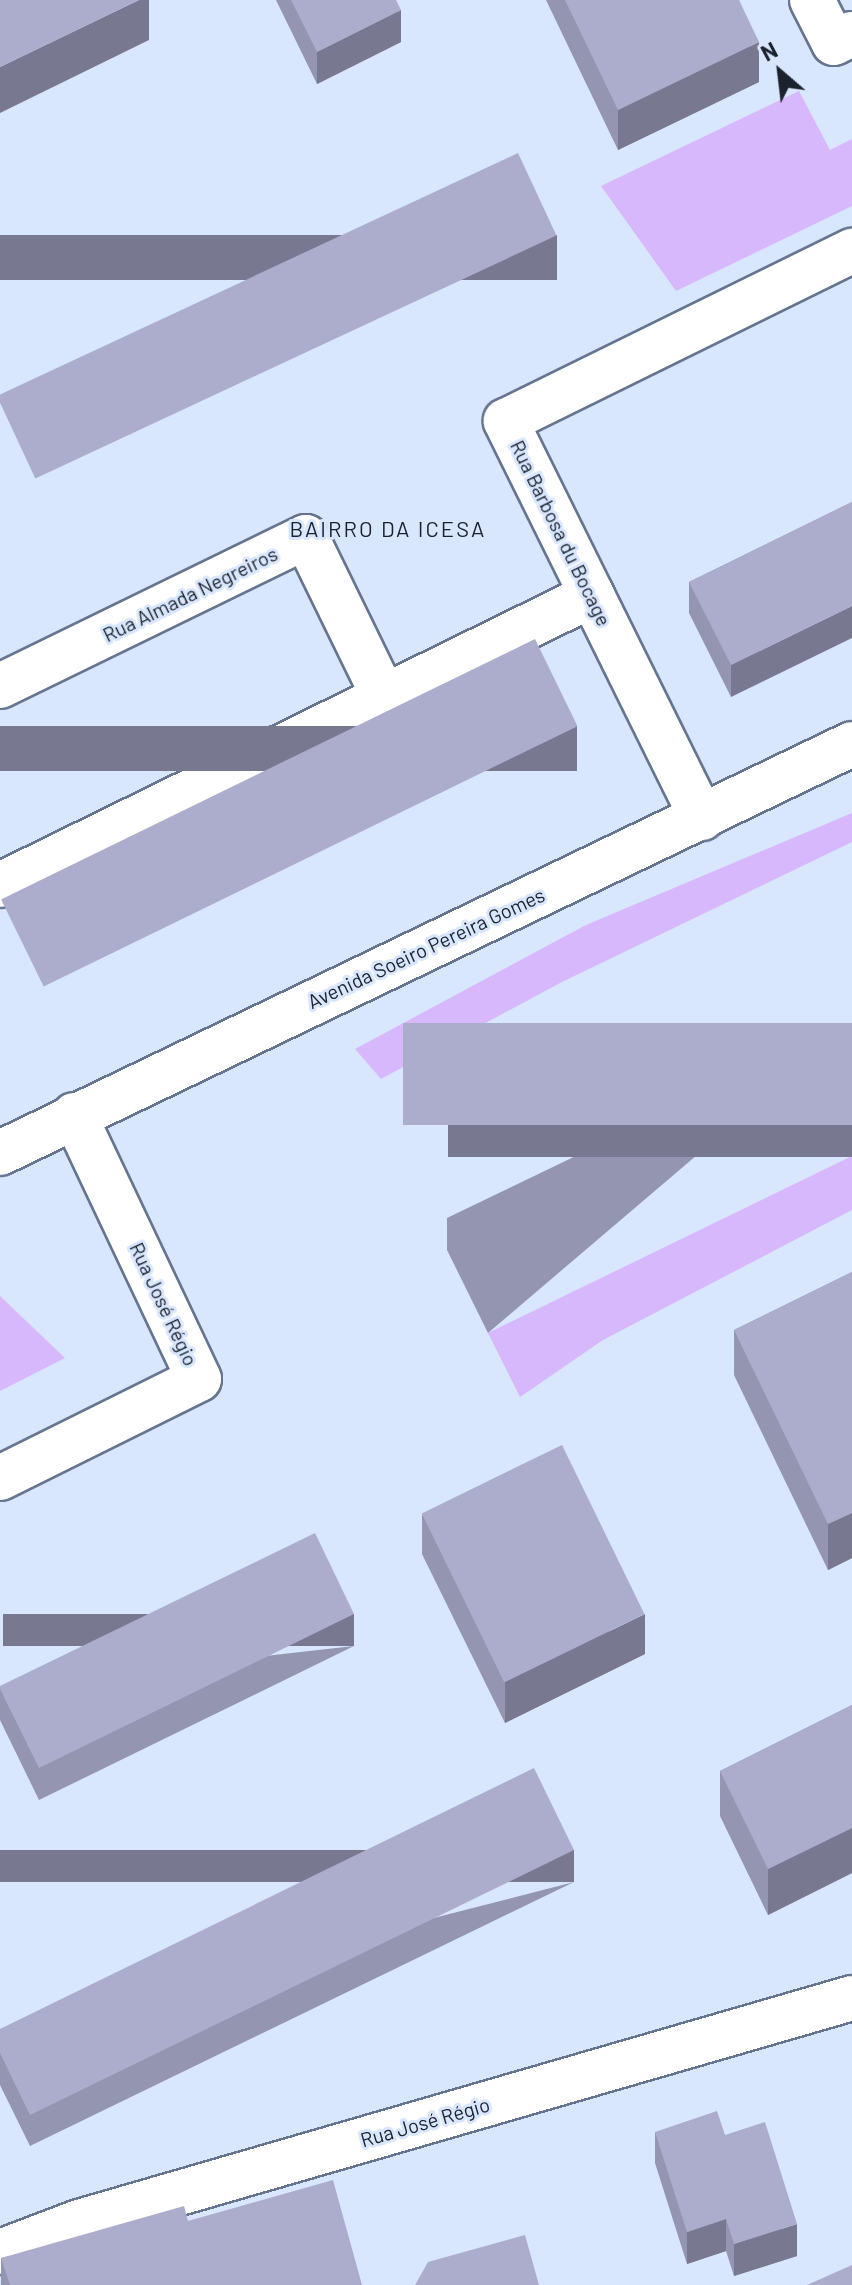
<!DOCTYPE html>
<html>
<head>
<meta charset="utf-8">
<style>
	body { margin:0 }
	#map { position:relative; width:852px; height:2285px; overflow:hidden; background:#d8e6fe; font-family:Barlow,sans-serif }
	div>[style] { position:absolute }
	.green>* { inset:0; background:#d8b8fd }
	.roads { filter:drop-shadow(2px 0 #65758f) drop-shadow(-2px 0 #65758f) drop-shadow(0 2px #65758f) drop-shadow(0 -2px #65758f) }
	.minor>* { height:44px; margin:-22px; padding:0 22px; transform-origin:22px; border-radius:22px; background:#fff }
	.tertiary>* { height:44px; margin:-22px; padding:0 22px; transform-origin:22px; border-radius:22px; background:#fff }
	.wall>* { inset:0; background:#9495b0 }
	.shaded-wall>* { inset:0; background:#787990; transform-origin:0 0 }
	.building>* { inset:0; background:#acadcd; transform-origin:0 0 }
	span { translate:-50% -50%; white-space:nowrap; text-align:center; line-height:1.15; -webkit-text-stroke:6px #d8e6fe; paint-order:stroke }
	.street-label { font-size:20px; color:#1b222d }
	.neighbourhood-label { font-size:22px; color:#1b222d; letter-spacing:2px }
	.north { position:absolute; left:740px; top:32px; width:80px; height:80px; -webkit-text-stroke:6px #d8e6fe; paint-order:stroke; rotate:332deg; font-size:22px; font-weight:700; line-height:32px; text-align:center; color:#1b222d }
	.north::after { content:''; display:block; margin:auto; width:28px; height:36px; background:#1b222d; clip-path:polygon(50% 0,100% 100%,50% 72%,0 100%) }
</style>
</head>
<body>
<div id="map">
	<div class="green">
		<div style="clip-path:polygon(799px 91px,830px 150px,852px 139px,852px 206px,676px 291px,601px 186px)"></div>
		<div style="clip-path:polygon(852px 813px,852px 842px,562px 982px,381px 1079px,355px 1049px,586px 925px)"></div>
		<div style="clip-path:polygon(852px 1156px,852px 1210px,603px 1340px,520px 1397px,488px 1333px)"></div>
		<div style="clip-path:polygon(0 1296px,65px 1358px,0 1391px)"></div>
	</div>
	<div class="roads">
		<div class="minor">
			<div style="left:812px;top:0;width:48px;rotate:62.9deg"></div>
			<div style="left:834px;top:43px;width:20px;rotate:-27deg"></div>
			<div style="left:0;top:686px;width:340px;rotate:-26deg"></div>
			<div style="left:306px;top:537px;width:178px;rotate:64deg"></div>
			<div style="left:702px;top:818px;width:443px;rotate:-116.3deg"></div>
			<div style="left:506px;top:421px;width:386px;rotate:-26.2deg"></div>
			<div style="left:0;top:885px;width:659px;rotate:-26.1deg"></div>
			<div style="left:0;top:1478px;width:222px;rotate:-26.4deg"></div>
			<div style="left:199px;top:1379px;width:292px;rotate:-115.3deg"></div>
			<div style="left:0;top:2252px;width:85px;rotate:-20.8deg"></div>
			<div style="left:79px;top:2222px;width:805px;rotate:-16.16deg"></div>
		</div>
		<div class="tertiary">
			<div style="left:0;top:1153px;width:945px;rotate:-25.64deg"></div>
		</div>
	</div>
	<div class="wall">
		<div style="clip-path:polygon(276px 0,396px 0,401px 42px,317px 84px)"></div>
		<div style="clip-path:polygon(546px 0,739px 0,759px 82px,618px 150px)"></div>
		<div style="clip-path:polygon(852px 502px,731px 697px,689px 613px,689px 582px)"></div>
		<div style="clip-path:polygon(852px 1023px,488px 1333px,447px 1250px,447px 1218px)"></div>
		<div style="clip-path:polygon(852px 1272px,852px 1558px,828px 1570px,734px 1375px,734px 1330px)"></div>
		<div style="clip-path:polygon(422px 1514px,645px 1654px,505px 1723px,422px 1554px)"></div>
		<div style="clip-path:polygon(354px 1646px,39px 1800px,0 1720px,0 1686px)"></div>
		<div style="clip-path:polygon(852px 1705px,852px 1873px,768px 1915px,720px 1816px,720px 1771px)"></div>
		<div style="clip-path:polygon(574px 1882px,30px 2146px,0 2085px,0 2029px)"></div>
		<div style="clip-path:polygon(655px 2132px,725px 2135px,797px 2256px,734px 2276px,726px 2251px,687px 2264px,655px 2163px)"></div>
		<div style="clip-path:polygon(188px 2221px,362px 2285px,1px 2285px,1px 2258px)"></div>
	</div>
	<div class="shaded-wall">
		<div style="clip-path:polygon(139px 0,149px 0,149px 40px,0 113px,0 67px)"></div>
		<div style="clip-path:polygon(401px 10px,401px 42px,317px 84px,317px 52px)"></div>
		<div style="clip-path:polygon(759px 42px,759px 82px,618px 150px,618px 110px)"></div>
		<div style="left:557px;top:235px;width:45px;height:619px;rotate:90deg"></div>
		<div style="clip-path:polygon(852px 606px,852px 638px,731px 697px,731px 665px)"></div>
		<div style="left:577px;top:726px;width:45px;height:641px;rotate:90deg"></div>
		<div style="left:852px;top:1125px;width:32px;height:404px;rotate:90deg"></div>
		<div style="clip-path:polygon(852px 1513px,852px 1558px,828px 1570px,828px 1524px)"></div>
		<div style="left:354px;top:1614px;width:32px;height:351px;rotate:90deg"></div>
		<div style="clip-path:polygon(645px 1614px,645px 1654px,505px 1723px,505px 1682px)"></div>
		<div style="clip-path:polygon(852px 1828px,852px 1873px,768px 1915px,768px 1869px)"></div>
		<div style="left:574px;top:1850px;width:32px;height:605px;rotate:90deg"></div>
		<div style="clip-path:polygon(726px 2219px,726px 2251px,687px 2264px,687px 2232px)"></div>
		<div style="clip-path:polygon(797px 2224px,797px 2256px,734px 2276px,734px 2244px)"></div>
	</div>
	<div class="building">
		<div style="clip-path:polygon(0 0,139px 0,0 67px)"></div>
		<div style="clip-path:polygon(291px 0,396px 0,401px 10px,317px 52px)"></div>
		<div style="clip-path:polygon(565px 0,739px 0,759px 42px,618px 110px)"></div>
		<div style="left:518px;top:153px;width:91px;height:575px;rotate:65deg"></div>
		<div style="clip-path:polygon(852px 502px,852px 606px,731px 665px,689px 582px)"></div>
		<div style="left:535px;top:639px;width:97px;height:594px;rotate:64deg"></div>
		<div style="left:852px;top:1023px;width:102px;height:449px;rotate:90deg"></div>
		<div style="clip-path:polygon(852px 1272px,852px 1513px,828px 1524px,734px 1330px)"></div>
		<div style="left:562px;top:1445px;width:188px;height:156px;rotate:64deg"></div>
		<div style="clip-path:polygon(315px 1533px,354px 1614px,39px 1768px,0 1689px,0 1686px)"></div>
		<div style="clip-path:polygon(852px 1705px,852px 1828px,768px 1869px,720px 1771px)"></div>
		<div style="clip-path:polygon(534px 1768px,574px 1850px,30px 2115px,0 2053px,0 2029px)"></div>
		<div style="clip-path:polygon(717px 2111px,725px 2135px,765px 2122px,797px 2224px,734px 2244px,726px 2219px,687px 2232px,655px 2132px)"></div>
		<div style="clip-path:polygon(333px 2180px,362px 2285px,10px 2285px,1px 2258px,184px 2206px,188px 2221px)"></div>
		<div style="clip-path:polygon(525px 2235px,539px 2285px,415px 2285px,428px 2262px)"></div>
		<div style="clip-path:polygon(852px 2265px,852px 2285px,807px 2285px)"></div>
	</div>
	<div class="street-label">
		<span style="left:561px;top:533px;rotate:64deg">Rua Barbosa du Bocage</span>
		<span style="left:190px;top:594px;rotate:-26deg">Rua Almada Negreiros</span>
		<span style="left:426px;top:948px;rotate:-25deg">Avenida Soeiro Pereira Gomes</span>
		<span style="left:164px;top:1304px;rotate:65deg">Rua José Régio</span>
		<span style="left:425px;top:2122px;rotate:-16deg">Rua José Régio</span>
	</div>
	<div class="neighbourhood-label">
		<span style="left:388px;top:529px">BAIRRO DA ICESA</span>
	</div>
	<div class="north">N</div>
</div>
</body>
</html>
